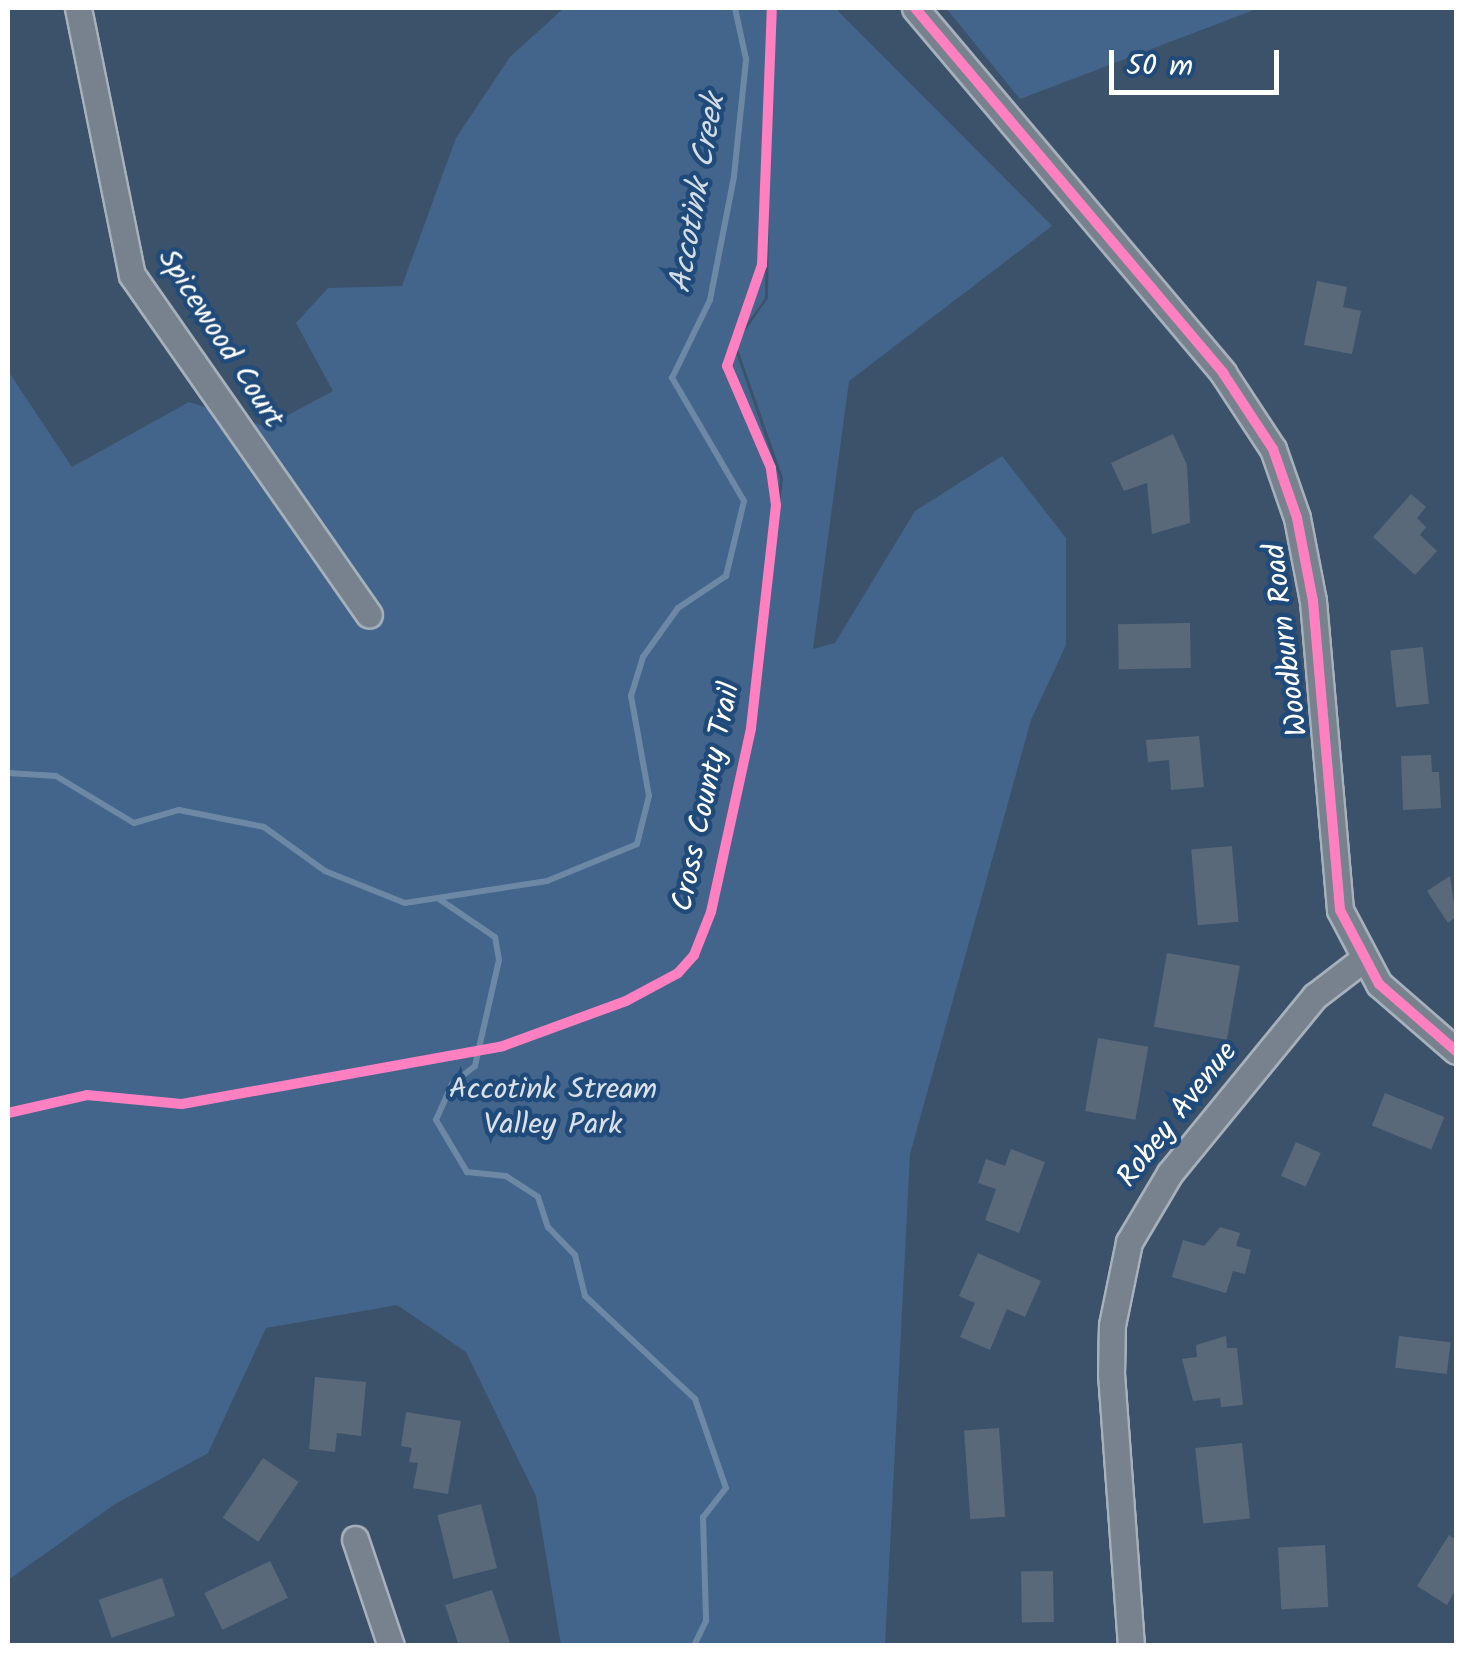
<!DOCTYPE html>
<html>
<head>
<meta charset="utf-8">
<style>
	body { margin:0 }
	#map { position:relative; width:1464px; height:1653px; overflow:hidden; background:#3c526b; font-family:Kalam,sans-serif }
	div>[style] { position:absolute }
	.green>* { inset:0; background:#43658b }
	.stream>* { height:6px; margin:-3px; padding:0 3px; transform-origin:3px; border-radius:3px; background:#6c88a5 }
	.building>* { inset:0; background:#59697a; transform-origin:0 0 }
	.roads { filter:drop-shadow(2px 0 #a7b1bc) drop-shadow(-2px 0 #a7b1bc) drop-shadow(0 2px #a7b1bc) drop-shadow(0 -2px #a7b1bc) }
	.minor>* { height:25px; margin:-12.5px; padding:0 12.5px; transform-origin:12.5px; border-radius:12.5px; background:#77828e }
	.cycleway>* { height:10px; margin:-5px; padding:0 5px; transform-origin:5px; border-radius:5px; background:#ff80c0 }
	span { translate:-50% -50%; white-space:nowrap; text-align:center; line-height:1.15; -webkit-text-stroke:9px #1f4a7a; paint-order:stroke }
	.street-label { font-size:30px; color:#fff }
	.park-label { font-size:30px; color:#dae1e9 }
	.water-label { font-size:32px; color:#d4dde6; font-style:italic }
	.frame { position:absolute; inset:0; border:10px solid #fff; pointer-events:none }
	.scale { position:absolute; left:1109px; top:50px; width:170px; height:45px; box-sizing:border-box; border:5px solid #fff; border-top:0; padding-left:12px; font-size:30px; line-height:35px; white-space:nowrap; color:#fff; -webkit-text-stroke:8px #1f4a7a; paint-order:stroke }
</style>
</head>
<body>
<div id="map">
	<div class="green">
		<div style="clip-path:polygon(564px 8px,776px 8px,768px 21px,765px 298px,733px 344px,780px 479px,767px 622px,783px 478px,736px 344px,768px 298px,771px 20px,779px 8px,835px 8px,1052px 226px,849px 381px,813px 649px,835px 643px,915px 511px,1002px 456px,1066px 538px,1066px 645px,1031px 720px,910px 1154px,885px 1645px,561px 1645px,536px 1496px,466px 1352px,397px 1305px,266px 1328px,208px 1453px,115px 1504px,8px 1580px,8px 371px,72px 467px,189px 402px,266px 427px,333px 391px,296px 323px,328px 288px,402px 286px,456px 138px,510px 57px)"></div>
		<div style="clip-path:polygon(946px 8px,1259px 8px,1020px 99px)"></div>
	</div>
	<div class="stream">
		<div style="left:8px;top:773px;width:48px;rotate:3.6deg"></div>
		<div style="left:56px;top:776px;width:91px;rotate:31.1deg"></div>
		<div style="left:134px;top:823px;width:47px;rotate:-16.1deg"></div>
		<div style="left:179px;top:810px;width:87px;rotate:11.3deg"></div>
		<div style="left:264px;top:827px;width:75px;rotate:35.8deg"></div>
		<div style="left:325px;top:871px;width:86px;rotate:21.8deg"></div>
		<div style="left:405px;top:903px;width:144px;rotate:-8.8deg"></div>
		<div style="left:547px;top:881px;width:97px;rotate:-22.3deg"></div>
		<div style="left:637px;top:844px;width:49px;rotate:-76deg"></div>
		<div style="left:649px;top:796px;width:102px;rotate:-100.2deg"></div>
		<div style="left:631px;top:696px;width:41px;rotate:-72.9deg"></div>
		<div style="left:643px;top:657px;width:60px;rotate:-54.5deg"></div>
		<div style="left:678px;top:608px;width:58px;rotate:-33.7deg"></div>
		<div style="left:726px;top:576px;width:77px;rotate:-76.5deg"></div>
		<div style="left:744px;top:501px;width:143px;rotate:-120.3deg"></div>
		<div style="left:672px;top:378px;width:87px;rotate:-64deg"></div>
		<div style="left:710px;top:300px;width:126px;rotate:-79deg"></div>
		<div style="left:734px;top:176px;width:118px;rotate:-84.1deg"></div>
		<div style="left:746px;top:59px;width:52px;rotate:-102.2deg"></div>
		<div style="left:439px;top:899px;width:68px;rotate:34.2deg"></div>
		<div style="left:495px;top:937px;width:23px;rotate:80deg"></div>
		<div style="left:499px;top:960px;width:109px;rotate:102.8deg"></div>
		<div style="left:475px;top:1066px;width:29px;rotate:142deg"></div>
		<div style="left:452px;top:1084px;width:39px;rotate:114deg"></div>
		<div style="left:436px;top:1120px;width:61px;rotate:59.2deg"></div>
		<div style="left:467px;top:1172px;width:39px;rotate:6deg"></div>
		<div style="left:506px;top:1176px;width:38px;rotate:33deg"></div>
		<div style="left:538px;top:1197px;width:32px;rotate:72deg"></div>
		<div style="left:548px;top:1227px;width:39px;rotate:46deg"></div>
		<div style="left:575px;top:1255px;width:42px;rotate:76.3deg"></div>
		<div style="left:585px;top:1296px;width:151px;rotate:43.1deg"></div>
		<div style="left:695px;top:1399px;width:94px;rotate:70.8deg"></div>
		<div style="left:726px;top:1488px;width:37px;rotate:128deg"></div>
		<div style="left:703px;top:1517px;width:104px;rotate:88.3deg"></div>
		<div style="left:706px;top:1621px;width:28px;rotate:116deg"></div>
	</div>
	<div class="building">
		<div style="clip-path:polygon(1317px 281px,1347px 287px,1343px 307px,1361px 311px,1352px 354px,1304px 345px)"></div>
		<div style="clip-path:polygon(1173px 434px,1187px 465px,1190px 523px,1152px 534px,1147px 483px,1124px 491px,1111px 463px)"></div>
		<div style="clip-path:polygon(1411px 494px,1426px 507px,1417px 518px,1426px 527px,1420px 535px,1437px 551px,1415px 575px,1373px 537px)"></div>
		<div style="left:1190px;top:623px;width:45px;height:72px;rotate:89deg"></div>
		<div style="left:1423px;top:647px;width:57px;height:33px;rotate:84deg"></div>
		<div style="clip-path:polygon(1199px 736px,1204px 787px,1171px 790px,1169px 760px,1148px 762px,1146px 740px)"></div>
		<div style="clip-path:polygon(1431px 755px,1432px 772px,1439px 772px,1441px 808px,1403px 810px,1401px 756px)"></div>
		<div style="left:1232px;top:846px;width:76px;height:41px;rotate:85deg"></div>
		<div style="clip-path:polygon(1450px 876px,1456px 917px,1448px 923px,1427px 891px)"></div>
		<div style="left:1167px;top:953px;width:74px;height:75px;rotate:10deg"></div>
		<div style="left:1098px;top:1038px;width:51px;height:74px;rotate:10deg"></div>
		<div style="left:1385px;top:1093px;width:64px;height:35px;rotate:22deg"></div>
		<div style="left:1296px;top:1142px;width:27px;height:37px;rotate:24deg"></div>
		<div style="clip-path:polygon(1011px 1149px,1045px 1162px,1019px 1233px,985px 1220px,996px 1189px,978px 1183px,986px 1159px,1005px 1166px)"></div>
		<div style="clip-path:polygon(1220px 1227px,1240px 1233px,1236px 1246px,1251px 1250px,1245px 1274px,1233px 1271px,1226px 1293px,1172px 1277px,1183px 1240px,1204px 1246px)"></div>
		<div style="clip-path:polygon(978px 1253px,1041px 1281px,1025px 1317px,1007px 1309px,990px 1350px,960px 1337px,975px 1303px,959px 1296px)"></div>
		<div style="clip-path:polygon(1226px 1336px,1227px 1348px,1237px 1348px,1243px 1405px,1221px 1407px,1220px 1398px,1193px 1401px,1182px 1359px,1197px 1357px,1196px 1345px)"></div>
		<div style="left:1399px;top:1336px;width:52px;height:32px;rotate:7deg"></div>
		<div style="clip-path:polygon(315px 1377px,366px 1382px,361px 1436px,337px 1433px,335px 1452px,309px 1449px)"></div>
		<div style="clip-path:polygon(406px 1412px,461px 1421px,448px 1494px,413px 1488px,418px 1463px,409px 1462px,412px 1448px,401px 1446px)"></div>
		<div style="left:999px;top:1428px;width:89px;height:35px;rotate:86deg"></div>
		<div style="left:1242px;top:1443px;width:76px;height:47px;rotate:84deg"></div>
		<div style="left:263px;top:1458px;width:43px;height:72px;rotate:34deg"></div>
		<div style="left:481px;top:1504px;width:66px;height:45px;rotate:76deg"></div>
		<div style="clip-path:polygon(1449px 1535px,1456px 1540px,1456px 1589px,1447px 1605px,1417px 1586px)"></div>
		<div style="left:1325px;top:1545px;width:62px;height:47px;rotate:87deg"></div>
		<div style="left:270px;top:1561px;width:41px;height:73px;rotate:64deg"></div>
		<div style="left:1053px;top:1571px;width:51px;height:32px;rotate:89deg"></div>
		<div style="left:162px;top:1578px;width:40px;height:67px;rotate:71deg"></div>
		<div style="clip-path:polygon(492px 1590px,511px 1646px,459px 1646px,445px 1605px)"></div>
	</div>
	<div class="roads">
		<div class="minor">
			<div style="left:78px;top:8px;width:272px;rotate:78.6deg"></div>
			<div style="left:132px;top:275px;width:414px;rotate:55.1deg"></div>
			<div style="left:915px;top:8px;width:478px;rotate:49.8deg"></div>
			<div style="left:1223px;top:373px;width:91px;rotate:56.7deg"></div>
			<div style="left:1273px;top:449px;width:73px;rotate:70.8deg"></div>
			<div style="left:1297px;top:518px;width:85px;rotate:79.1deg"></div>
			<div style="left:1313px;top:601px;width:310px;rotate:85deg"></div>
			<div style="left:1340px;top:910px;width:84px;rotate:62.2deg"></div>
			<div style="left:1379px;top:984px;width:102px;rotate:41deg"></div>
			<div style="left:355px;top:1539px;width:113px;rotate:71.4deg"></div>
			<div style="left:1131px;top:1646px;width:272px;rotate:-94.2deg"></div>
			<div style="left:1111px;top:1375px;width:50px;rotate:-88.9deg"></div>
			<div style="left:1112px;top:1325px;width:85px;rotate:-78.4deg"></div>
			<div style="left:1129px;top:1242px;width:80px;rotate:-59.3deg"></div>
			<div style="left:1170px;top:1173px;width:229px;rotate:-50.7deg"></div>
			<div style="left:1315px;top:996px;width:59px;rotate:-37.5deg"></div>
		</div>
	</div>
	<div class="cycleway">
		<div style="left:915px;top:8px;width:478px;rotate:49.8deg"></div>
		<div style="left:1223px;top:373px;width:91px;rotate:56.7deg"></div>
		<div style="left:1273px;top:449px;width:73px;rotate:70.8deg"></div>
		<div style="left:1297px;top:518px;width:85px;rotate:79.1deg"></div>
		<div style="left:1313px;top:601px;width:310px;rotate:85deg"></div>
		<div style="left:1340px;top:910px;width:84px;rotate:62.2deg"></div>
		<div style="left:1379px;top:984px;width:102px;rotate:41deg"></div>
		<div style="left:8px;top:1113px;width:81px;rotate:-12.8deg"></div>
		<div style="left:87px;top:1095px;width:95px;rotate:5.4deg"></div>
		<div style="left:182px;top:1104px;width:326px;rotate:-10.2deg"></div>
		<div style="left:503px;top:1046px;width:131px;rotate:-20.1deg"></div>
		<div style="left:626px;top:1001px;width:59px;rotate:-28.3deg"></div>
		<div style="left:678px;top:973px;width:24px;rotate:-48deg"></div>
		<div style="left:694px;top:955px;width:46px;rotate:-68.4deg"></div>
		<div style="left:711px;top:912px;width:188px;rotate:-77.7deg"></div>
		<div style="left:751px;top:728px;width:224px;rotate:-83.6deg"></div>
		<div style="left:776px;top:505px;width:37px;rotate:-98deg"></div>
		<div style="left:771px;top:468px;width:111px;rotate:-113.3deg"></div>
		<div style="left:727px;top:366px;width:107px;rotate:-70.9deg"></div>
		<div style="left:762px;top:265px;width:257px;rotate:-87.8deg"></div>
	</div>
	<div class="street-label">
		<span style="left:220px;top:339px;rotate:57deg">Spicewood Court</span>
		<span style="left:1287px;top:640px;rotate:-97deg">Woodburn Road</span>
		<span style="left:707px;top:797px;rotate:-78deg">Cross County Trail</span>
		<span style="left:1178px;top:1115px;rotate:-52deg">Robey Avenue</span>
	</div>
	<div class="park-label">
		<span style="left:553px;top:1107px">Accotink Stream<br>Valley Park</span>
	</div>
	<div class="water-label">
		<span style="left:699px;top:194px;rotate:-80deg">Accotink Creek</span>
	</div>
	<div class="frame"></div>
	<div class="scale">50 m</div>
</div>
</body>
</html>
